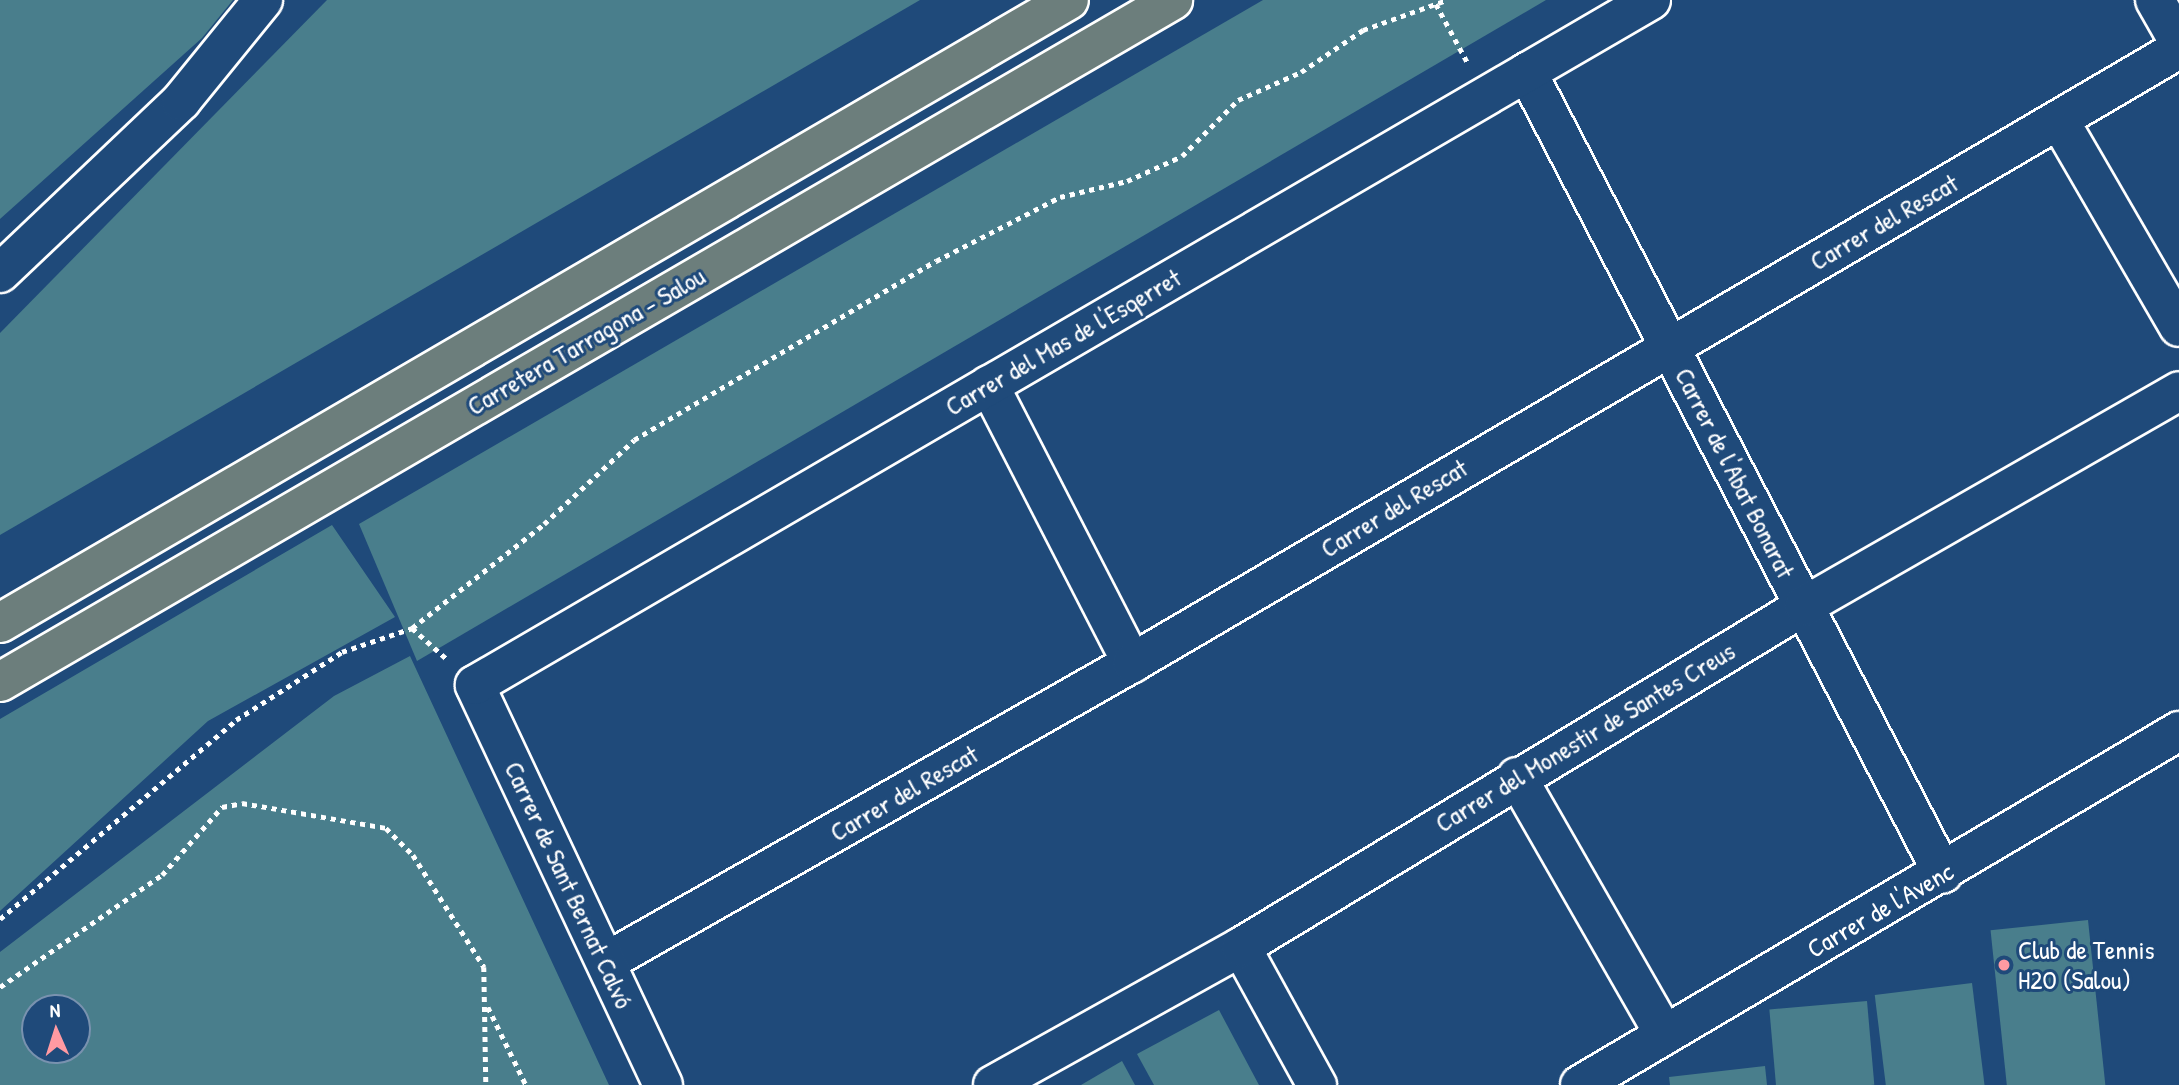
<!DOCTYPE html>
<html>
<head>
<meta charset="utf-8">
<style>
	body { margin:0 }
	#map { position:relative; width:2179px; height:1085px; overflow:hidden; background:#1f4a7a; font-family:"Patrick Hand",sans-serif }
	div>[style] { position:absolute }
	.green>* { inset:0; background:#497e8c; transform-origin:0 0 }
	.path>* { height:4.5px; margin-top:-2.25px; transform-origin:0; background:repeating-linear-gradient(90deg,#fff 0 5px,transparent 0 10px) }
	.roads { filter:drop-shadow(2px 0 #fff) drop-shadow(-2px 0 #fff) drop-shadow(0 2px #fff) drop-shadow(0 -2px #fff) }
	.minor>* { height:38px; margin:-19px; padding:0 19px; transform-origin:19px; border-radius:19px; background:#1f4a7a }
	.highway>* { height:38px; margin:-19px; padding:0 19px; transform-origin:19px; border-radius:19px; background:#6c7e7c }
	.dots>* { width:19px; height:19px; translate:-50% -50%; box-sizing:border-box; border:4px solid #1f4a7a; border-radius:50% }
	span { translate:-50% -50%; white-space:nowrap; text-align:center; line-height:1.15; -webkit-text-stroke:6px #1f4a7a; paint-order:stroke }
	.street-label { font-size:26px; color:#fff }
	.poi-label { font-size:26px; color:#fff }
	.left { translate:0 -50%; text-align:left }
	.north { position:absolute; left:21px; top:994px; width:70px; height:70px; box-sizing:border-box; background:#1f4a7a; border:2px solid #7992af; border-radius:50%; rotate:357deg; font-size:19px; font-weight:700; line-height:28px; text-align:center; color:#fff }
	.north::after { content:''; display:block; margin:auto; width:24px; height:32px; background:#ff9aa2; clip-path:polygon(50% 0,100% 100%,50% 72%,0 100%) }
</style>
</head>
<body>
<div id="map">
	<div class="green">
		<div style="clip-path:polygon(0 0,233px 0,202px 38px,0 219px)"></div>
		<div style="clip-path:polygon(327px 0,920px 0,0 535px,0 333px)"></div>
		<div style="clip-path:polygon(1263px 0,1546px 0,417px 661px,359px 524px)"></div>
		<div style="clip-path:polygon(332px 525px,395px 617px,208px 721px,0 911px,0 719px)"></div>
		<div style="clip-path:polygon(evenodd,410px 656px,609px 1085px,0 1085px,0 952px,334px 696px,410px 656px,35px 1008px,77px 1008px,77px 1050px,35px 1050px,35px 1008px)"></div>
		<div style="left:2088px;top:920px;width:166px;height:98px;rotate:84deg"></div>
		<div style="left:1972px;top:983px;width:103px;height:98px;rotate:83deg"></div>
		<div style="left:1867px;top:1001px;width:84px;height:98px;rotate:85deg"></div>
		<div style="clip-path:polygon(1219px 1010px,1259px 1085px,1154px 1085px,1137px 1054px)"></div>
		<div style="clip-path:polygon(1122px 1061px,1135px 1085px,1081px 1085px)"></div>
		<div style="clip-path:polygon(1765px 1066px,1767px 1085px,1670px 1085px,1669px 1077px)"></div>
	</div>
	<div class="path">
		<div style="left:1436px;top:4px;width:69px;rotate:61.6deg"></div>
		<div style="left:412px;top:628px;width:48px;rotate:41.6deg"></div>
		<div style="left:0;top:919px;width:309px;rotate:-40.1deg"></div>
		<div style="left:236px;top:720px;width:126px;rotate:-32.7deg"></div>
		<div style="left:342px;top:652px;width:74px;rotate:-18.9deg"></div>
		<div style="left:412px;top:628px;width:168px;rotate:-38.2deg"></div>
		<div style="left:544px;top:524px;width:123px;rotate:-43deg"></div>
		<div style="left:634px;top:440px;width:351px;rotate:-30.7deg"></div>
		<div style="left:936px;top:261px;width:140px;rotate:-27.3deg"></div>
		<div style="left:1060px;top:197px;width:69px;rotate:-13.4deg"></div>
		<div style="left:1127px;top:181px;width:60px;rotate:-24.4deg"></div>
		<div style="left:1182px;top:156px;width:79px;rotate:-45deg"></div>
		<div style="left:1238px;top:100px;width:69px;rotate:-24deg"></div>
		<div style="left:1301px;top:72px;width:75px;rotate:-34.1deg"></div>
		<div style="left:1363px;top:30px;width:89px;rotate:-19.7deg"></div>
		<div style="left:0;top:987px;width:197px;rotate:-34.7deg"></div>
		<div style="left:162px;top:875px;width:91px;rotate:-48.6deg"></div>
		<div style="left:222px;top:807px;width:20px;rotate:-11deg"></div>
		<div style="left:242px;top:803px;width:146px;rotate:9.8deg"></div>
		<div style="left:386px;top:828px;width:38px;rotate:45deg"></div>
		<div style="left:413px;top:855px;width:133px;rotate:57.6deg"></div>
		<div style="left:484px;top:967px;width:118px;rotate:89deg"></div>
		<div style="left:488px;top:1007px;width:87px;rotate:64deg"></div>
	</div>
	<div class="roads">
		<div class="minor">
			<div style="left:2155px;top:0;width:48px;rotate:60.3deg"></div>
			<div style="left:1527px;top:72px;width:903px;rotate:62.58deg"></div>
			<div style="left:2059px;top:120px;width:239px;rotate:59.9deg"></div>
			<div style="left:0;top:273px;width:250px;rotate:-43.5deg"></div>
			<div style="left:181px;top:101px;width:130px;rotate:-50.9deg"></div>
			<div style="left:989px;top:385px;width:313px;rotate:62.8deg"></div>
			<div style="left:1517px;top:777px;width:297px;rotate:60.2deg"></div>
			<div style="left:1241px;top:947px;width:158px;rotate:61.2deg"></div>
			<div style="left:606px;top:962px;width:605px;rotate:-29.62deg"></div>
			<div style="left:1132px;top:663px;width:1214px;rotate:-30.39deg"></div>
			<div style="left:663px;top:1085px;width:442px;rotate:-115.2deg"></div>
			<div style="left:475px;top:685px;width:1361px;rotate:-30.22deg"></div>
			<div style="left:993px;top:1085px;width:284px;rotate:-29.1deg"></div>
			<div style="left:1241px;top:947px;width:658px;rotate:-31.2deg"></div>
			<div style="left:1804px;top:606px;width:432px;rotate:-29.8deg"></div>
			<div style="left:1580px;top:1085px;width:696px;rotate:-30.58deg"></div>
		</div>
		<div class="highway">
			<div style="left:0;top:623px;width:1237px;rotate:-30.23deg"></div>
			<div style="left:0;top:682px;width:1357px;rotate:-30.17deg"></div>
		</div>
	</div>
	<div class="dots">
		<div style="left:2004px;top:965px;background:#ff9aa2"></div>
	</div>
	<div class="street-label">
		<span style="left:1884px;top:222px;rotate:-30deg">Carrer del Rescat</span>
		<span style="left:586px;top:341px;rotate:-30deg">Carretera Tarragona - Salou</span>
		<span style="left:1063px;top:342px;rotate:-30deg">Carrer del Mas de l'Esqerret</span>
		<span style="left:1735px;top:473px;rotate:63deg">Carrer de l'Abat Bonarat</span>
		<span style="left:1394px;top:508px;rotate:-31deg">Carrer del Rescat</span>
		<span style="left:1585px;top:737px;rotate:-31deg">Carrer del Monestir de Santes Creus</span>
		<span style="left:904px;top:793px;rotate:-30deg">Carrer del Rescat</span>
		<span style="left:569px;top:885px;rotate:65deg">Carrer de Sant Bernat Calvó</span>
		<span style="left:1880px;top:910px;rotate:-30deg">Carrer de l'Avenc</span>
	</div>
	<div class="poi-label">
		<span class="left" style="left:2018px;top:965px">Club de Tennis<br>H2O (Salou)</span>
	</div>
	<div class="north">N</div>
</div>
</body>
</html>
